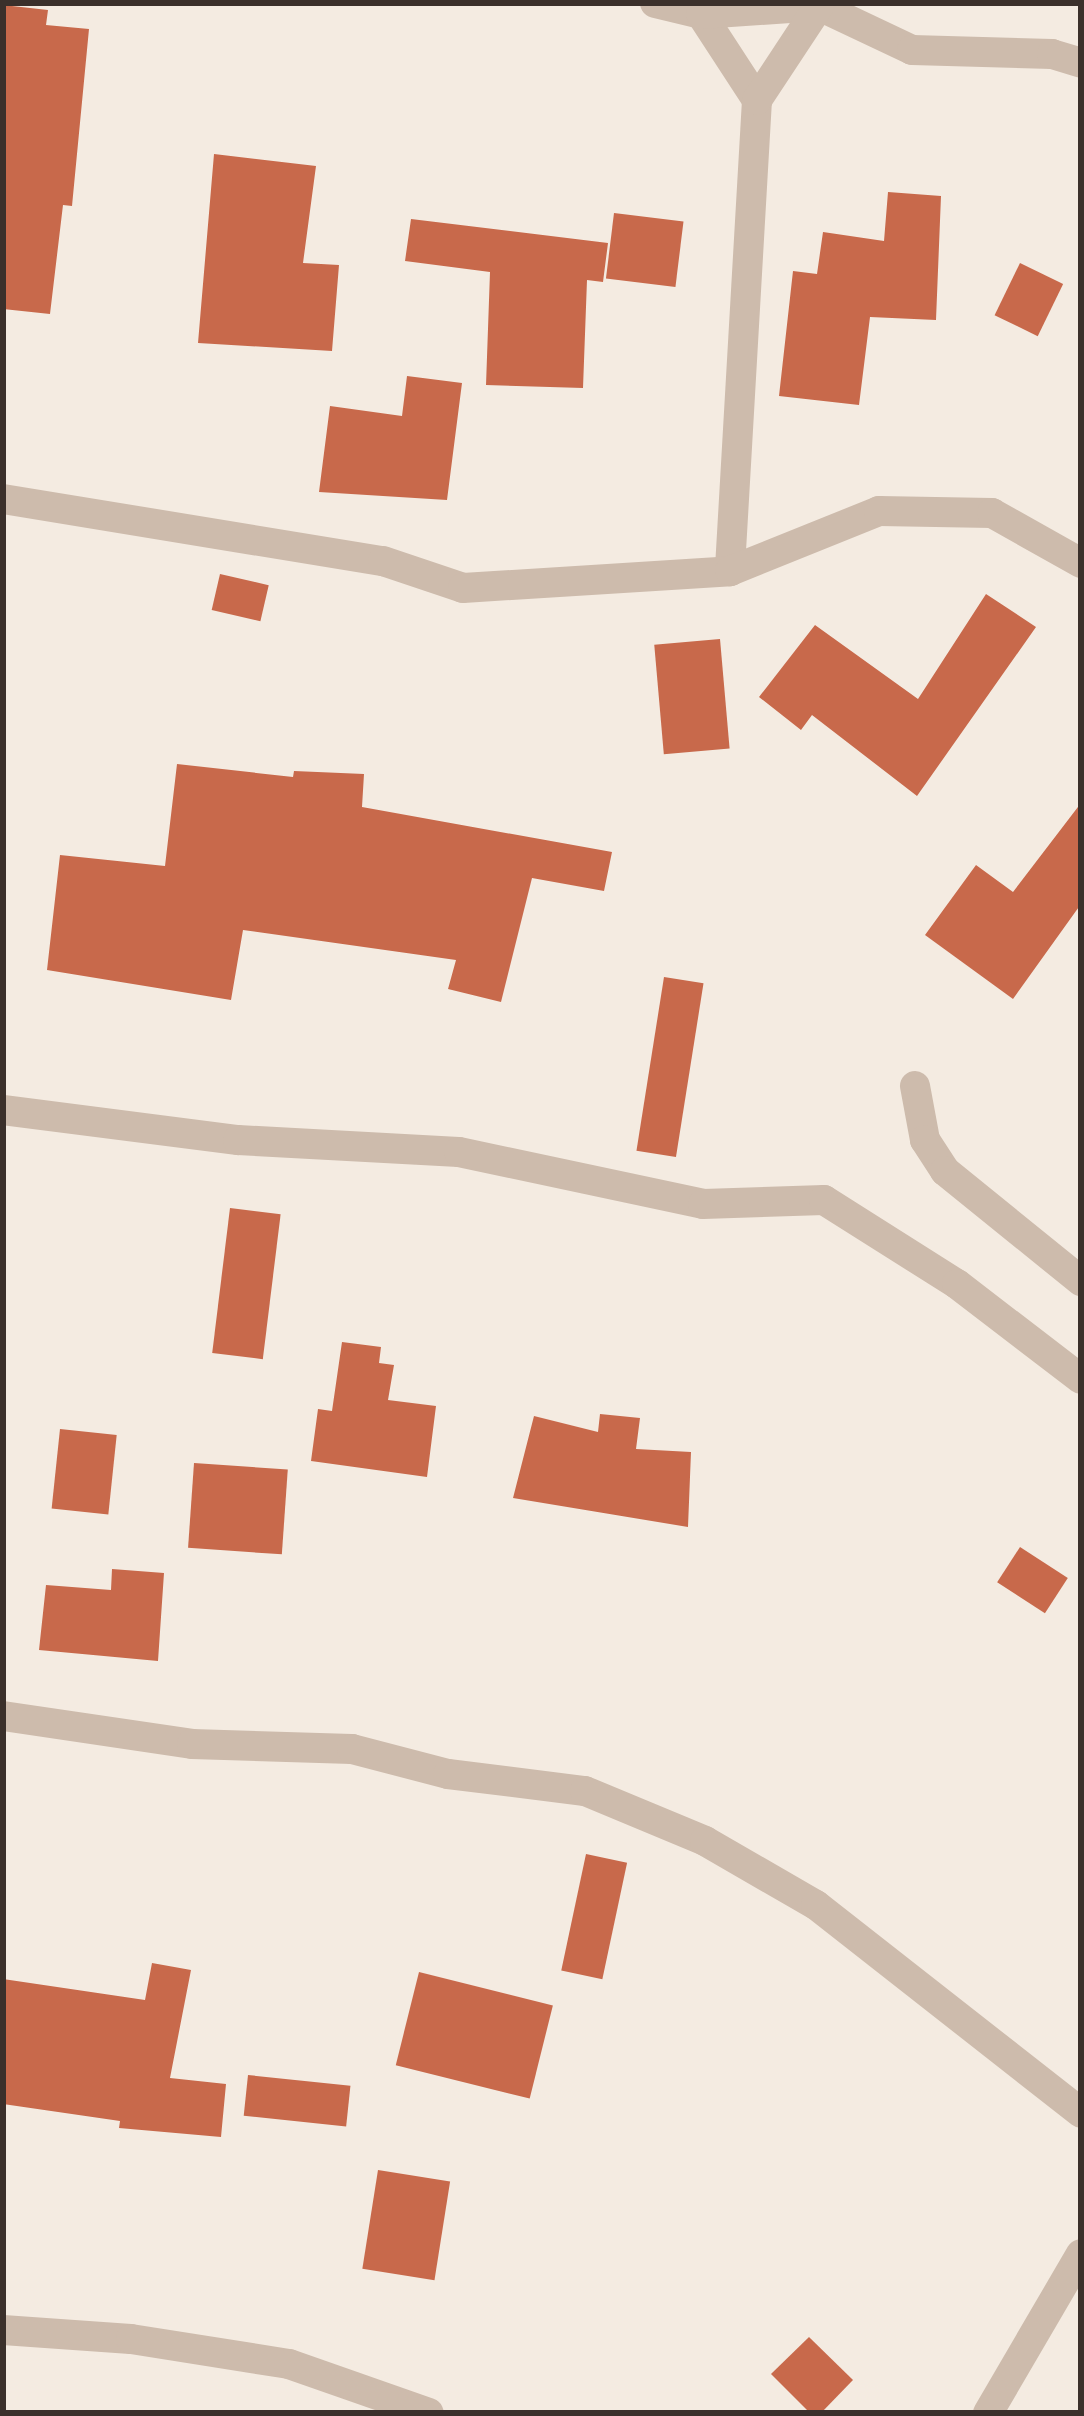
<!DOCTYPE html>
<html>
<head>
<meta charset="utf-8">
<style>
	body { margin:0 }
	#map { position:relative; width:1084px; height:2416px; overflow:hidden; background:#f4ebe1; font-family:Signika,sans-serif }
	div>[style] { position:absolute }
	.building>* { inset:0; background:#c8694b; transform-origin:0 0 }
	.minor>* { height:30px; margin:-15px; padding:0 15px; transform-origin:15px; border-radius:15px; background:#cdbbac }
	span { translate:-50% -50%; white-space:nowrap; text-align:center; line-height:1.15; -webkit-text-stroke:10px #fbf5ee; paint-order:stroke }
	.frame { position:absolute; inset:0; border:6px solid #3b302b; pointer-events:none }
</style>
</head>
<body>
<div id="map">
	<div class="building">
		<div style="clip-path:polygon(3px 5px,48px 10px,46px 25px,89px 29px,72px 206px,63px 205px,50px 314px,3px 309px)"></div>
		<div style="clip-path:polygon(214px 154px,316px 166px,303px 263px,339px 265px,332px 351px,198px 343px)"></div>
		<div style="clip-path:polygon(888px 192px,941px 196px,936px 320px,870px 317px,859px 405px,779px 396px,793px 271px,817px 274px,823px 232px,884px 241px)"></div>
		<div style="left:614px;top:213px;width:70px;height:66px;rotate:7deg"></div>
		<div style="clip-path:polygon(411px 219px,608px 243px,603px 282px,587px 280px,583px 388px,486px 385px,490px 272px,405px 261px)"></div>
		<div style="left:1020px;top:263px;width:48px;height:58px;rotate:26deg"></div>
		<div style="clip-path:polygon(407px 376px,462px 383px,447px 500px,319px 492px,330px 406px,402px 416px)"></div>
		<div style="left:220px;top:574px;width:50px;height:37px;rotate:13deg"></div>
		<div style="clip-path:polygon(986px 594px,1036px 627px,917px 796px,812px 715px,801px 730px,759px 697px,815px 625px,918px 699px)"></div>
		<div style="left:720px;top:639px;width:110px;height:66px;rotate:85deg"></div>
		<div style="clip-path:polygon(177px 764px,293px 777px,294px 771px,364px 774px,362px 807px,612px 852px,604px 891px,532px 878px,501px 1002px,448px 989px,456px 960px,243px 930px,231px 1000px,47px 970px,60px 855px,165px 866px)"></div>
		<div style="clip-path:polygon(1081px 803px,1081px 904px,1013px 999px,925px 935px,976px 865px,1013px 892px)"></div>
		<div style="left:664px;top:977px;width:40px;height:176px;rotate:9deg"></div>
		<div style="left:230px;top:1208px;width:51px;height:146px;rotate:7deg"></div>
		<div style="clip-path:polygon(342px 1342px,381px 1347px,379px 1363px,394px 1365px,388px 1400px,436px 1406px,427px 1477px,311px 1461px,318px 1409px,332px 1411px)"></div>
		<div style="clip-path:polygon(600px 1414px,640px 1418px,636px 1449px,691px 1452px,688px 1527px,513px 1498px,534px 1416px,598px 1432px)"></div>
		<div style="left:60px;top:1429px;width:57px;height:80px;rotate:6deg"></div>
		<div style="left:194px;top:1463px;width:94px;height:85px;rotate:4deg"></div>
		<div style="left:1020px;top:1547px;width:57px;height:42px;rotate:33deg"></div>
		<div style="clip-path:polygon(112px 1569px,164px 1573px,158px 1661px,39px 1650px,46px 1585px,111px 1590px)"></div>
		<div style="left:586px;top:1854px;width:42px;height:119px;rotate:12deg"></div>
		<div style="clip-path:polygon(152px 1963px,191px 1970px,170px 2078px,226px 2084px,221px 2137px,119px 2128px,120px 2121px,3px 2104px,3px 1979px,145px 2000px)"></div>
		<div style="left:419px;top:1972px;width:138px;height:96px;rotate:14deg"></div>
		<div style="left:248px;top:2075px;width:103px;height:41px;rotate:6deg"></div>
		<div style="left:378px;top:2170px;width:73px;height:100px;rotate:9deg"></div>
		<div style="clip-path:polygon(809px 2337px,853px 2380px,821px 2413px,810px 2413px,771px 2374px)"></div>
	</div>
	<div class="minor">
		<div style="left:655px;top:3px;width:47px;rotate:13.4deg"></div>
		<div style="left:701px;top:14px;width:103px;rotate:56.9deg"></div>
		<div style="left:757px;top:100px;width:472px;rotate:93.3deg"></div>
		<div style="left:701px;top:14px;width:118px;rotate:-3.9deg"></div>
		<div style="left:819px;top:6px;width:103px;rotate:25.3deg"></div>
		<div style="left:912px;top:50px;width:140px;rotate:1.6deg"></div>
		<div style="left:1052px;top:54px;width:30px;rotate:17deg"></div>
		<div style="left:757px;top:100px;width:113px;rotate:-56.6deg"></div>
		<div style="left:3px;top:499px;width:385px;rotate:9.3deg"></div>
		<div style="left:383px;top:561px;width:84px;rotate:18.6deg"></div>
		<div style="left:463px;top:588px;width:268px;rotate:-3.6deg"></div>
		<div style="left:730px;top:571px;width:161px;rotate:-21.9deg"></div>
		<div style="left:879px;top:511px;width:113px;rotate:1deg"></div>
		<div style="left:992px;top:513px;width:102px;rotate:29.3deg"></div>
		<div style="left:915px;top:1086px;width:55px;rotate:79.5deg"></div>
		<div style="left:925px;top:1140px;width:37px;rotate:57deg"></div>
		<div style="left:945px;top:1171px;width:175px;rotate:39deg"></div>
		<div style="left:3px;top:1110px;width:237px;rotate:7.3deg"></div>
		<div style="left:238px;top:1140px;width:221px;rotate:3.1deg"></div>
		<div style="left:459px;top:1152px;width:249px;rotate:12deg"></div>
		<div style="left:703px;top:1204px;width:121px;rotate:-1.9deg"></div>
		<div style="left:824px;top:1200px;width:157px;rotate:32.3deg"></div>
		<div style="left:957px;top:1284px;width:156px;rotate:37.5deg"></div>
		<div style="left:3px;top:1716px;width:191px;rotate:8.4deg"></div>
		<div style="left:192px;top:1744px;width:160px;rotate:1.8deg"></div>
		<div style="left:352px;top:1749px;width:99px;rotate:14.6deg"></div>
		<div style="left:448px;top:1774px;width:138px;rotate:7.1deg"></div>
		<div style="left:585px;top:1791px;width:130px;rotate:22.6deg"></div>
		<div style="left:705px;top:1841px;width:128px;rotate:30deg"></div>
		<div style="left:816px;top:1905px;width:337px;rotate:38.1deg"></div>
		<div style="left:3px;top:2330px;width:128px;rotate:4deg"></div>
		<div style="left:131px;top:2339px;width:160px;rotate:9deg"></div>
		<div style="left:289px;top:2364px;width:148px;rotate:19.3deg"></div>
		<div style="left:988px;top:2413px;width:184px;rotate:-59.7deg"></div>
	</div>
	<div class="frame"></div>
</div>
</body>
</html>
